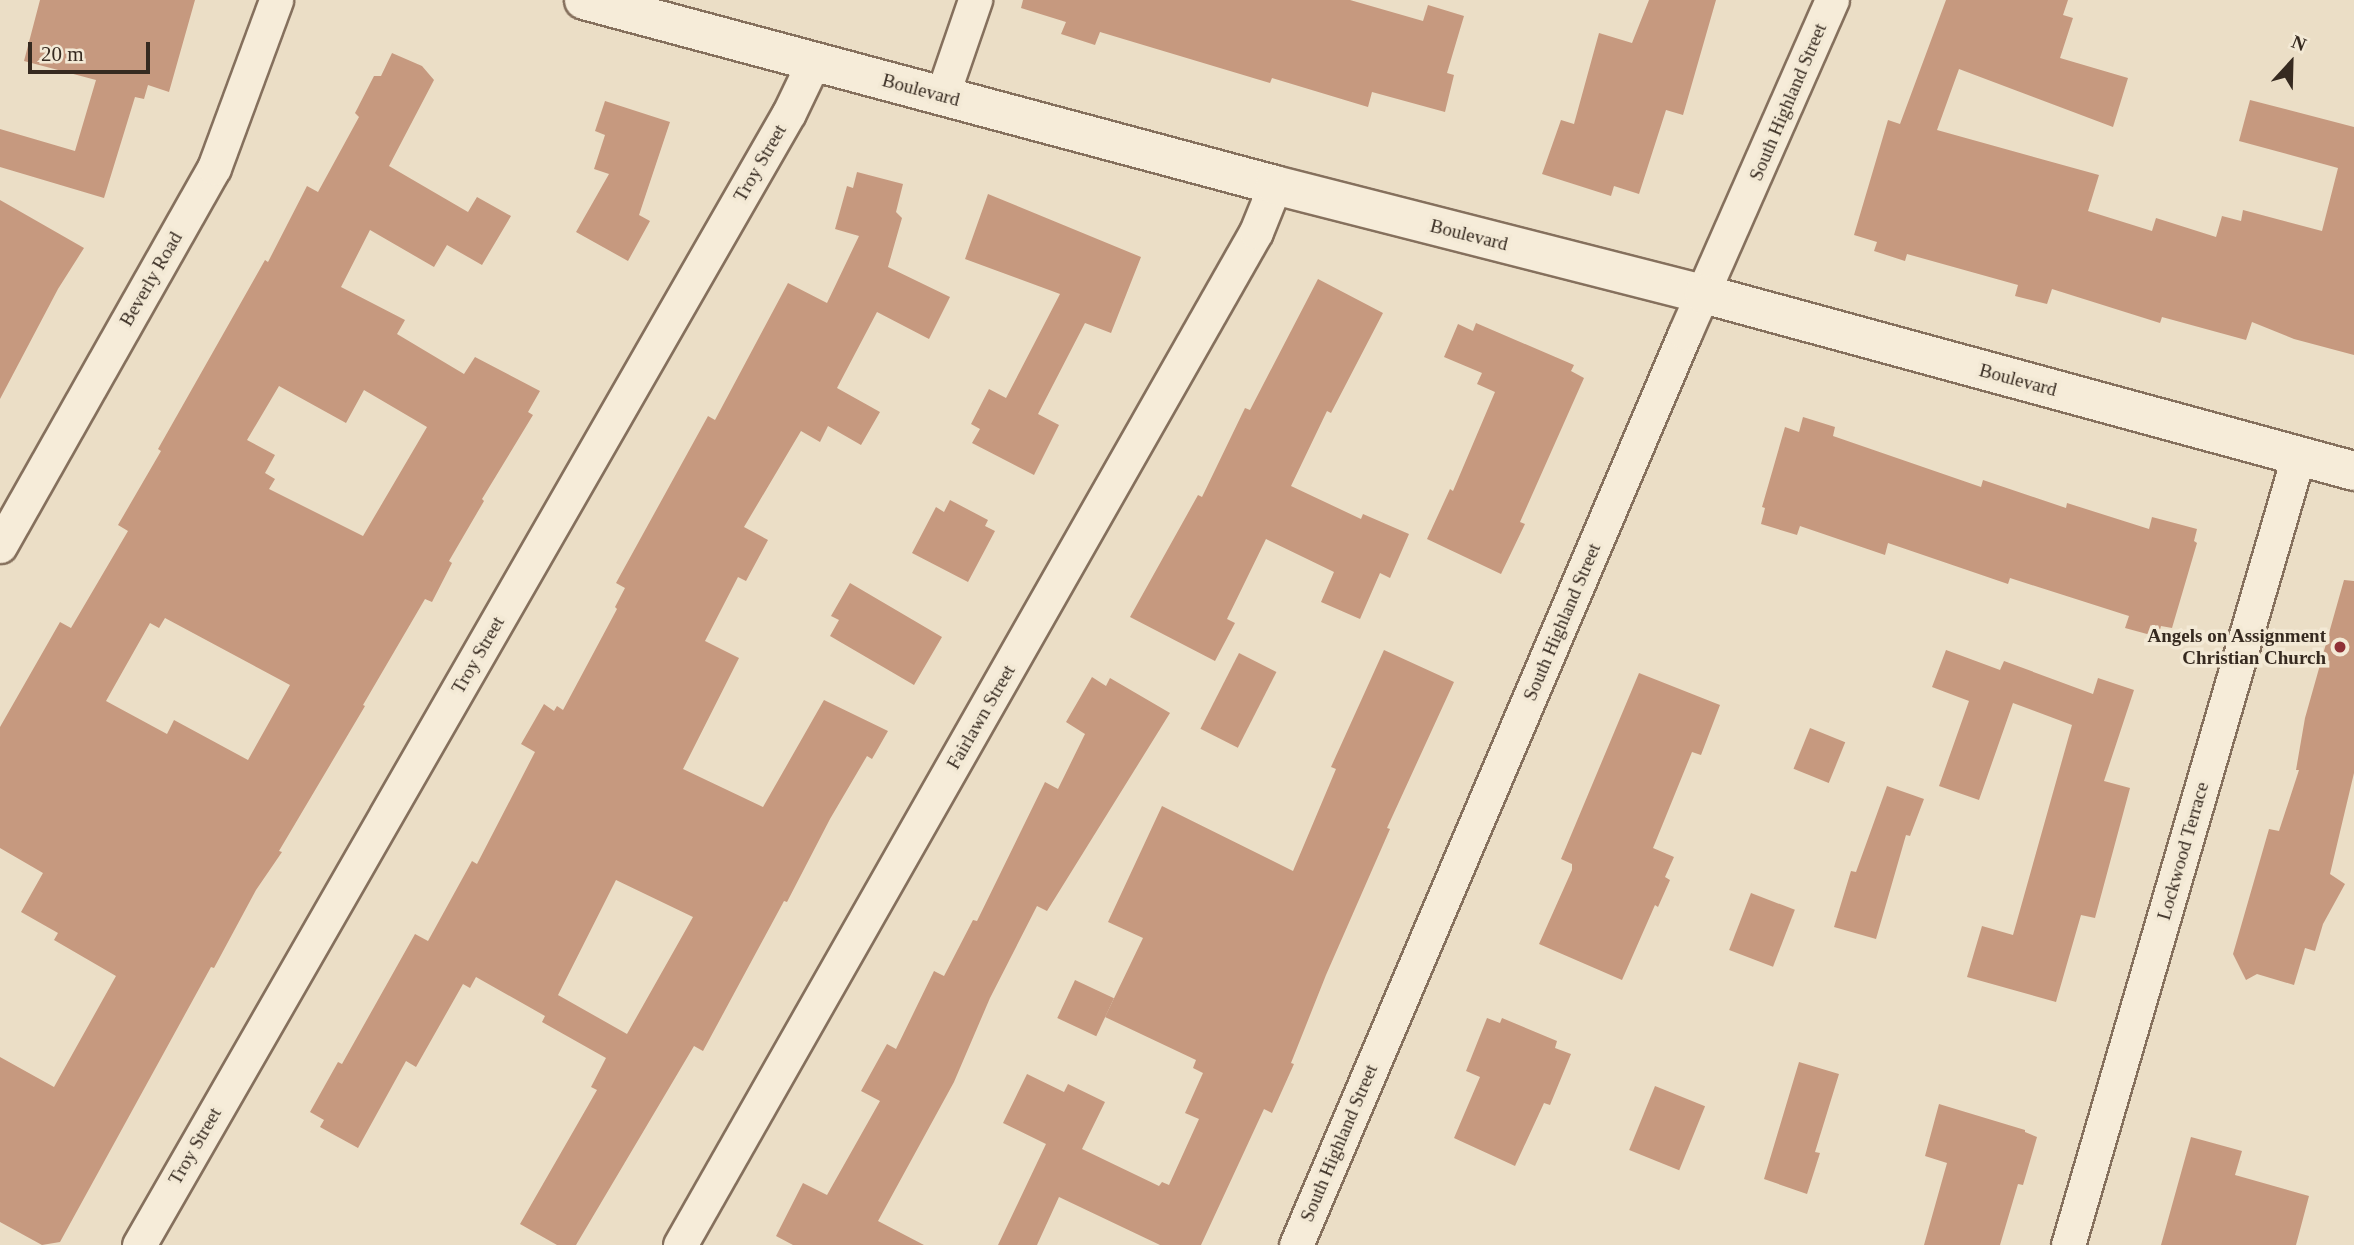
<!DOCTYPE html>
<html>
<head>
<meta charset="utf-8">
<style>
	body { margin:0 }
	#map { position:relative; width:2354px; height:1245px; overflow:hidden; background:#ebdec6; font-family:"Times New Roman",serif }
	div>[style] { position:absolute }
	.building>* { inset:0; background:#c6997f; transform-origin:0 0 }
	.roads { filter:drop-shadow(2px 0 #85705d) drop-shadow(-2px 0 #85705d) drop-shadow(0 2px #85705d) drop-shadow(0 -2px #85705d) }
	.street>* { height:33px; margin:-16.5px; padding:0 16.5px; transform-origin:16.5px; border-radius:16.5px; background:#f6ecd9 }
	.secondary>* { height:38px; margin:-19px; padding:0 19px; transform-origin:19px; border-radius:19px; background:#f6ecd9 }
	.dots>* { width:19px; height:19px; translate:-50% -50%; box-sizing:border-box; border:4px solid #f3e9d5; border-radius:50% }
	span { translate:-50% -50%; white-space:nowrap; text-align:center; line-height:1.15; -webkit-text-stroke:7px #f3e9d5; paint-order:stroke }
	.street-label { font-size:19px; color:#362a20 }
	.poi-label { font-size:19px; color:#362a20; font-weight:700 }
	.right { translate:-100% -50%; text-align:right }
	.north { position:absolute; left:2256px; top:28px; width:70px; height:70px; -webkit-text-stroke:5px #f3e9d5; paint-order:stroke; rotate:22deg; font-size:19px; font-weight:700; line-height:28px; text-align:center; color:#362a20 }
	.north::after { content:''; display:block; margin:auto; width:24px; height:32px; background:#362a20; clip-path:polygon(50% 0,100% 100%,50% 72%,0 100%) }
	.scale { position:absolute; left:28px; top:42px; width:122px; height:32px; box-sizing:border-box; border:4px solid #362a20; border-top:0; padding-left:9px; font-size:21px; line-height:24px; white-space:nowrap; color:#362a20; -webkit-text-stroke:5px #f3e9d5; paint-order:stroke }
</style>
</head>
<body>
<div id="map">
	<div class="building">
		<div style="clip-path:polygon(40px 0,195px 0,169px 92px,148px 85px,144px 99px,135px 97px,104px 198px,0 167px,0 129px,75px 151px,96px 80px,24px 61px)"></div>
		<div style="clip-path:polygon(1023px 0,1350px 0,1423px 21px,1428px 5px,1464px 16px,1447px 73px,1454px 75px,1445px 112px,1372px 92px,1368px 107px,1272px 78px,1270px 83px,1100px 32px,1095px 45px,1061px 34px,1066px 22px,1021px 8px)"></div>
		<div style="clip-path:polygon(1649px 0,1716px 0,1683px 115px,1666px 110px,1639px 194px,1614px 186px,1611px 196px,1542px 174px,1561px 120px,1574px 124px,1599px 33px,1632px 43px)"></div>
		<div style="clip-path:polygon(1946px 0,2068px 0,2063px 15px,2073px 18px,2060px 58px,2128px 78px,2113px 127px,1959px 69px,1937px 130px,2099px 175px,2088px 211px,2152px 231px,2156px 218px,2216px 237px,2222px 216px,2241px 221px,2243px 210px,2322px 231px,2338px 168px,2239px 141px,2250px 100px,2354px 127px,2354px 355px,2294px 339px,2252px 322px,2246px 340px,2162px 317px,2160px 323px,2052px 289px,2047px 304px,2015px 296px,2018px 285px,1907px 254px,1905px 261px,1874px 251px,1877px 242px,1854px 235px,1888px 120px,1900px 124px)"></div>
		<div style="clip-path:polygon(evenodd,392px 53px,422px 66px,434px 80px,389px 166px,468px 212px,477px 197px,511px 216px,482px 265px,447px 245px,434px 267px,370px 230px,341px 287px,405px 320px,397px 334px,464px 374px,475px 357px,540px 391px,528px 412px,533px 415px,482px 499px,484px 501px,449px 561px,452px 563px,432px 602px,425px 599px,363px 705px,365px 706px,279px 851px,282px 852px,256px 890px,214px 968px,211px 967px,60px 1242px,42px 1245px,0 1222px,0 1057px,54px 1087px,116px 976px,54px 940px,58px 933px,21px 912px,43px 873px,0 848px,0 727px,60px 622px,71px 628px,128px 531px,118px 525px,161px 451px,158px 449px,265px 260px,268px 262px,307px 186px,318px 192px,359px 117px,355px 113px,374px 76px,381px 76px,392px 53px,279px 386px,346px 423px,364px 390px,427px 427px,363px 536px,269px 489px,275px 479px,265px 473px,275px 455px,247px 440px,279px 386px,392px 53px,165px 618px,290px 685px,248px 760px,174px 720px,167px 734px,106px 701px,150px 623px,159px 628px,165px 618px)"></div>
		<div style="clip-path:polygon(605px 101px,670px 122px,639px 215px,650px 221px,628px 261px,576px 232px,609px 174px,594px 169px,605px 135px,595px 131px)"></div>
		<div style="clip-path:polygon(evenodd,857px 172px,903px 184px,896px 212px,902px 218px,888px 267px,950px 297px,929px 339px,877px 312px,837px 388px,880px 412px,861px 445px,828px 426px,820px 442px,801px 431px,744px 527px,768px 540px,746px 581px,738px 577px,705px 641px,739px 658px,683px 769px,763px 807px,824px 700px,888px 731px,872px 759px,867px 756px,830px 819px,787px 902px,784px 901px,703px 1051px,694px 1046px,576px 1245px,557px 1245px,520px 1224px,597px 1090px,591px 1087px,606px 1058px,542px 1022px,545px 1016px,476px 977px,470px 988px,463px 984px,416px 1067px,406px 1061px,358px 1148px,320px 1127px,324px 1120px,310px 1112px,338px 1062px,342px 1064px,415px 934px,428px 941px,472px 861px,477px 864px,535px 752px,521px 744px,544px 704px,554px 711px,557px 706px,563px 710px,617px 609px,615px 607px,625px 588px,616px 583px,708px 416px,715px 420px,788px 283px,827px 303px,859px 236px,835px 229px,847px 186px,853px 188px,857px 172px,616px 880px,693px 917px,627px 1034px,558px 995px,556px 999px,616px 880px)"></div>
		<div style="clip-path:polygon(988px 194px,1141px 257px,1111px 333px,1085px 323px,1038px 414px,1059px 425px,1034px 475px,972px 443px,980px 429px,971px 424px,989px 389px,1006px 398px,1060px 294px,965px 259px)"></div>
		<div style="clip-path:polygon(0 200px,84px 248px,58px 289px,0 399px)"></div>
		<div style="clip-path:polygon(1318px 279px,1383px 313px,1331px 413px,1327px 411px,1291px 486px,1361px 519px,1363px 514px,1409px 534px,1390px 578px,1380px 573px,1360px 619px,1321px 602px,1334px 572px,1266px 539px,1227px 619px,1235px 623px,1215px 661px,1130px 617px,1198px 495px,1202px 497px,1245px 408px,1250px 410px)"></div>
		<div style="clip-path:polygon(1476px 323px,1574px 365px,1571px 371px,1584px 378px,1520px 522px,1525px 524px,1501px 574px,1427px 539px,1450px 489px,1453px 491px,1495px 392px,1477px 384px,1482px 373px,1444px 357px,1458px 324px,1473px 331px)"></div>
		<div style="clip-path:polygon(1803px 417px,1835px 427px,1833px 436px,1981px 487px,1983px 480px,2066px 508px,2067px 503px,2149px 529px,2152px 517px,2197px 529px,2194px 541px,2197px 543px,2172px 628px,2161px 626px,2158px 637px,2125px 628px,2129px 616px,2010px 578px,2008px 584px,1888px 543px,1885px 555px,1800px 526px,1797px 535px,1761px 524px,1765px 508px,1762px 507px,1785px 427px,1799px 432px)"></div>
		<div style="clip-path:polygon(950px 500px,988px 520px,985px 526px,995px 531px,968px 582px,912px 553px,936px 507px,944px 512px)"></div>
		<div style="clip-path:polygon(2344px 580px,2354px 581px,2354px 773px,2330px 874px,2345px 884px,2323px 924px,2315px 951px,2305px 948px,2294px 985px,2257px 974px,2246px 980px,2233px 954px,2269px 829px,2279px 831px,2299px 770px,2296px 770px,2305px 718px)"></div>
		<div style="clip-path:polygon(850px 583px,942px 637px,914px 685px,830px 636px,839px 620px,831px 616px)"></div>
		<div style="clip-path:polygon(1384px 650px,1454px 682px,1387px 828px,1390px 829px,1326px 975px,1291px 1063px,1294px 1064px,1272px 1113px,1264px 1109px,1201px 1245px,1160px 1245px,1059px 1197px,1037px 1245px,998px 1245px,1046px 1144px,1003px 1123px,1027px 1074px,1064px 1092px,1068px 1084px,1105px 1102px,1082px 1149px,1159px 1186px,1162px 1182px,1169px 1185px,1199px 1119px,1185px 1113px,1203px 1073px,1193px 1068px,1196px 1060px,1105px 1017px,1143px 938px,1108px 922px,1162px 806px,1293px 871px,1336px 769px,1331px 767px)"></div>
		<div style="clip-path:polygon(1946px 650px,2000px 670px,2004px 661px,2093px 694px,2098px 678px,2134px 690px,2104px 781px,2130px 788px,2095px 918px,2081px 915px,2056px 1002px,1967px 977px,1982px 926px,2013px 935px,2072px 725px,2013px 703px,1979px 800px,1939px 786px,1969px 701px,1932px 687px)"></div>
		<div style="left:1239px;top:653px;width:42px;height:85px;rotate:27deg"></div>
		<div style="clip-path:polygon(1639px 673px,1720px 705px,1701px 755px,1692px 752px,1653px 848px,1674px 857px,1665px 877px,1670px 880px,1658px 907px,1655px 905px,1622px 980px,1539px 944px,1572px 870px,1572px 864px,1561px 859px)"></div>
		<div style="clip-path:polygon(1092px 677px,1106px 686px,1110px 678px,1170px 713px,1047px 911px,1037px 906px,990px 998px,954px 1082px,878px 1221px,924px 1245px,793px 1245px,776px 1236px,803px 1183px,827px 1195px,880px 1101px,861px 1091px,887px 1044px,896px 1049px,934px 971px,944px 976px,973px 920px,977px 921px,1045px 782px,1058px 789px,1085px 734px,1066px 722px)"></div>
		<div style="left:1810px;top:728px;width:38px;height:44px;rotate:22deg"></div>
		<div style="clip-path:polygon(1887px 786px,1924px 799px,1910px 836px,1906px 835px,1876px 939px,1834px 927px,1851px 871px,1856px 872px)"></div>
		<div style="left:1751px;top:893px;width:47px;height:61px;rotate:21deg"></div>
		<div style="left:1075px;top:980px;width:43px;height:42px;rotate:25deg"></div>
		<div style="clip-path:polygon(1487px 1018px,1500px 1023px,1502px 1018px,1557px 1041px,1555px 1048px,1571px 1054px,1550px 1105px,1544px 1103px,1515px 1166px,1454px 1138px,1480px 1077px,1466px 1071px)"></div>
		<div style="clip-path:polygon(1799px 1062px,1839px 1074px,1815px 1152px,1820px 1153px,1807px 1194px,1764px 1179px)"></div>
		<div style="left:1655px;top:1086px;width:54px;height:69px;rotate:22deg"></div>
		<div style="clip-path:polygon(1939px 1104px,2025px 1130px,2025px 1132px,2037px 1137px,2023px 1185px,2018px 1184px,2000px 1245px,1924px 1245px,1947px 1163px,1925px 1156px)"></div>
		<div style="clip-path:polygon(2191px 1137px,2242px 1151px,2235px 1175px,2309px 1196px,2296px 1245px,2161px 1245px)"></div>
	</div>
	<div class="roads">
		<div class="street">
			<div style="left:942px;top:96px;width:102px;rotate:-71deg"></div>
			<div style="left:0;top:546px;width:434px;rotate:-60.5deg"></div>
			<div style="left:214px;top:168px;width:179px;rotate:-69.7deg"></div>
			<div style="left:139px;top:1245px;width:1305px;rotate:-60.14deg"></div>
			<div style="left:789px;top:113px;width:55px;rotate:-64.4deg"></div>
			<div style="left:680px;top:1245px;width:1165px;rotate:-60.38deg"></div>
			<div style="left:1256px;top:232px;width:51px;rotate:-68deg"></div>
			<div style="left:1296px;top:1245px;width:991px;rotate:-66.9deg"></div>
			<div style="left:1685px;top:333px;width:364px;rotate:-66.2deg"></div>
			<div style="left:2068px;top:1245px;width:821px;rotate:-73.73deg"></div>
		</div>
		<div class="secondary">
			<div style="left:584px;top:0;width:715px;rotate:14.99deg"></div>
			<div style="left:1275px;top:185px;width:443px;rotate:14.3deg"></div>
			<div style="left:1704px;top:294px;width:674px;rotate:15.23deg"></div>
		</div>
	</div>
	<div class="dots">
		<div style="left:2340px;top:647px;background:#8f3237"></div>
	</div>
	<div class="street-label">
		<span style="left:921px;top:90px;rotate:15deg">Boulevard</span>
		<span style="left:1788px;top:102px;rotate:-67deg">South Highland Street</span>
		<span style="left:760px;top:163px;rotate:-60deg">Troy Street</span>
		<span style="left:1469px;top:235px;rotate:14deg">Boulevard</span>
		<span style="left:151px;top:279px;rotate:-60deg">Beverly Road</span>
		<span style="left:2018px;top:380px;rotate:15deg">Boulevard</span>
		<span style="left:1562px;top:622px;rotate:-67deg">South Highland Street</span>
		<span style="left:478px;top:655px;rotate:-60deg">Troy Street</span>
		<span style="left:981px;top:717px;rotate:-60deg">Fairlawn Street</span>
		<span style="left:2183px;top:851px;rotate:-74deg">Lockwood Terrace</span>
		<span style="left:1339px;top:1143px;rotate:-67deg">South Highland Street</span>
		<span style="left:195px;top:1146px;rotate:-60deg">Troy Street</span>
	</div>
	<div class="poi-label">
		<span class="right" style="left:2326px;top:647px">Angels on Assignment<br>Christian Church</span>
	</div>
	<div class="north">N</div>
	<div class="scale">20 m</div>
</div>
</body>
</html>
